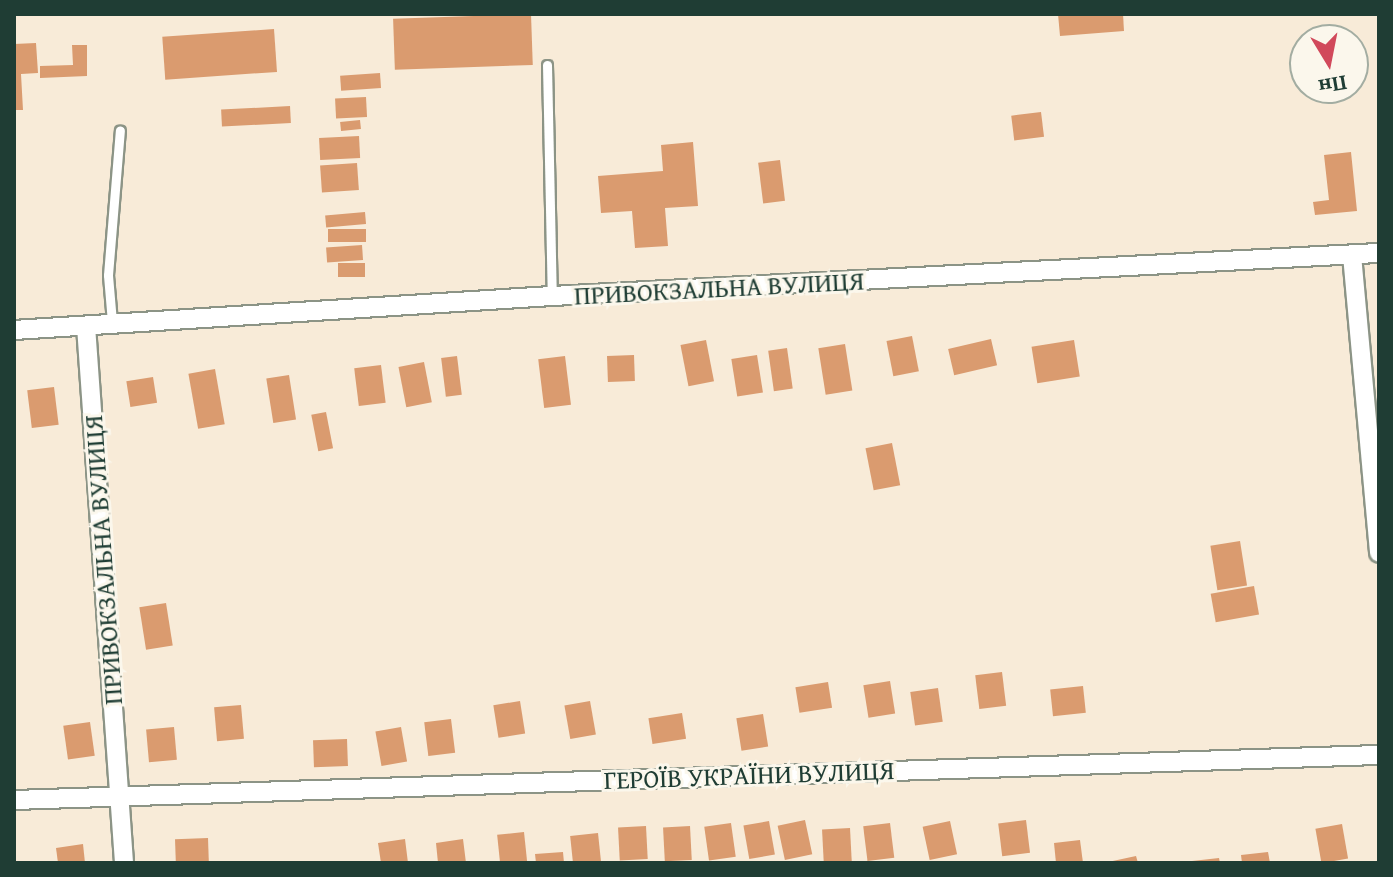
<!DOCTYPE html>
<html>
<head>
<meta charset="utf-8">
<style>
	body { margin:0 }
	#map { position:relative; width:1393px; height:877px; overflow:hidden; background:#f8ebd8; font-family:"Gentium Book Plus",serif }
	div>[style] { position:absolute }
	.building>* { inset:0; background:#da9b6f; transform-origin:0 0 }
	.roads { filter:drop-shadow(2px 0 #8c9486) drop-shadow(-2px 0 #8c9486) drop-shadow(0 2px #8c9486) drop-shadow(0 -2px #8c9486) }
	.service>* { height:9px; margin:-4.5px; padding:0 4.5px; transform-origin:4.5px; border-radius:4.5px; background:#fff }
	.minor>* { height:18px; margin:-9px; padding:0 9px; transform-origin:9px; border-radius:9px; background:#fff }
	span { translate:-50% -50%; white-space:nowrap; text-align:center; line-height:1.15; -webkit-text-stroke:6px #fbf7ec; paint-order:stroke }
	.street-label { font-size:26px; color:#1f3d34 }
	.frame { position:absolute; inset:0; border:16px solid #1f3d34; pointer-events:none }
	.north { position:absolute; left:1289px; top:24px; width:80px; height:80px; box-sizing:border-box; background:#fbf7ec; border:2px solid #a3ada2; border-radius:50%; rotate:170deg; font-size:22px; font-weight:700; line-height:32px; text-align:center; color:#1f3d34 }
	.north::after { content:''; display:block; margin:auto; width:28px; height:36px; background:#d1495b; clip-path:polygon(50% 0,100% 100%,50% 72%,0 100%) }
</style>
</head>
<body>
<div id="map">
	<div class="building">
		<div style="left:531px;top:14px;width:51px;height:138px;rotate:88deg"></div>
		<div style="clip-path:polygon(1058px 14px,1123px 14px,1124px 31px,1060px 36px)"></div>
		<div style="left:274px;top:29px;width:43px;height:112px;rotate:86deg"></div>
		<div style="clip-path:polygon(36px 43px,38px 73px,21px 74px,23px 110px,14px 110px,14px 44px)"></div>
		<div style="clip-path:polygon(72px 45px,87px 45px,87px 76px,40px 78px,40px 66px,73px 65px)"></div>
		<div style="left:380px;top:73px;width:15px;height:40px;rotate:86deg"></div>
		<div style="left:366px;top:97px;width:20px;height:31px;rotate:87deg"></div>
		<div style="left:290px;top:106px;width:17px;height:69px;rotate:87deg"></div>
		<div style="left:1041px;top:112px;width:25px;height:30px;rotate:83deg"></div>
		<div style="left:360px;top:120px;width:9px;height:20px;rotate:84deg"></div>
		<div style="left:359px;top:136px;width:22px;height:40px;rotate:87deg"></div>
		<div style="clip-path:polygon(693px 142px,698px 206px,665px 208px,668px 246px,635px 248px,632px 211px,601px 213px,598px 176px,663px 171px,661px 145px)"></div>
		<div style="clip-path:polygon(1351px 152px,1357px 211px,1315px 215px,1313px 202px,1329px 200px,1324px 155px)"></div>
		<div style="left:780px;top:160px;width:41px;height:22px;rotate:83deg"></div>
		<div style="left:357px;top:163px;width:27px;height:37px;rotate:86deg"></div>
		<div style="left:365px;top:212px;width:12px;height:40px;rotate:85deg"></div>
		<div style="left:366px;top:229px;width:13px;height:38px;rotate:90deg"></div>
		<div style="left:362px;top:245px;width:15px;height:36px;rotate:86deg"></div>
		<div style="left:365px;top:263px;width:14px;height:27px;rotate:90deg"></div>
		<div style="left:912px;top:336px;width:36px;height:26px;rotate:79deg"></div>
		<div style="left:991px;top:339px;width:27px;height:44px;rotate:77deg"></div>
		<div style="left:706px;top:340px;width:42px;height:26px;rotate:79deg"></div>
		<div style="left:1074px;top:340px;width:37px;height:43px;rotate:81deg"></div>
		<div style="left:845px;top:344px;width:47px;height:27px;rotate:81deg"></div>
		<div style="left:787px;top:348px;width:41px;height:19px;rotate:82deg"></div>
		<div style="left:634px;top:355px;width:26px;height:27px;rotate:88deg"></div>
		<div style="left:757px;top:355px;width:38px;height:26px;rotate:81deg"></div>
		<div style="left:457px;top:356px;width:39px;height:16px;rotate:83deg"></div>
		<div style="left:565px;top:356px;width:49px;height:27px;rotate:83deg"></div>
		<div style="left:424px;top:362px;width:41px;height:26px;rotate:79deg"></div>
		<div style="left:381px;top:365px;width:38px;height:27px;rotate:83deg"></div>
		<div style="left:215px;top:369px;width:56px;height:27px;rotate:80deg"></div>
		<div style="left:289px;top:375px;width:45px;height:23px;rotate:81deg"></div>
		<div style="left:153px;top:377px;width:26px;height:27px;rotate:81deg"></div>
		<div style="left:54px;top:387px;width:38px;height:27px;rotate:83deg"></div>
		<div style="left:326px;top:412px;width:37px;height:15px;rotate:79deg"></div>
		<div style="left:892px;top:443px;width:43px;height:27px;rotate:79deg"></div>
		<div style="left:1240px;top:541px;width:45px;height:30px;rotate:81deg"></div>
		<div style="left:1254px;top:586px;width:29px;height:44px;rotate:80deg"></div>
		<div style="left:166px;top:603px;width:43px;height:27px;rotate:81deg"></div>
		<div style="left:1002px;top:672px;width:34px;height:27px;rotate:83deg"></div>
		<div style="left:890px;top:681px;width:33px;height:27px;rotate:81deg"></div>
		<div style="left:828px;top:682px;width:26px;height:33px;rotate:81deg"></div>
		<div style="left:1083px;top:686px;width:27px;height:33px;rotate:84deg"></div>
		<div style="left:938px;top:688px;width:34px;height:28px;rotate:82deg"></div>
		<div style="left:520px;top:701px;width:33px;height:27px;rotate:81deg"></div>
		<div style="left:590px;top:701px;width:34px;height:26px;rotate:80deg"></div>
		<div style="left:241px;top:705px;width:34px;height:27px;rotate:85deg"></div>
		<div style="left:682px;top:713px;width:26px;height:34px;rotate:81deg"></div>
		<div style="left:763px;top:714px;width:33px;height:27px;rotate:81deg"></div>
		<div style="left:451px;top:719px;width:34px;height:27px;rotate:83deg"></div>
		<div style="left:90px;top:722px;width:34px;height:27px;rotate:82deg"></div>
		<div style="left:174px;top:727px;width:33px;height:28px;rotate:85deg"></div>
		<div style="left:401px;top:727px;width:35px;height:26px;rotate:80deg"></div>
		<div style="left:347px;top:739px;width:27px;height:34px;rotate:88deg"></div>
		<div style="left:805px;top:820px;width:35px;height:28px;rotate:78deg"></div>
		<div style="left:1026px;top:820px;width:33px;height:28px;rotate:83deg"></div>
		<div style="left:769px;top:821px;width:34px;height:26px;rotate:80deg"></div>
		<div style="left:950px;top:821px;width:34px;height:28px;rotate:78deg"></div>
		<div style="left:731px;top:823px;width:34px;height:27px;rotate:82deg"></div>
		<div style="left:890px;top:823px;width:35px;height:27px;rotate:83deg"></div>
		<div style="left:1342px;top:824px;width:35px;height:27px;rotate:80deg"></div>
		<div style="left:646px;top:826px;width:33px;height:28px;rotate:87deg"></div>
		<div style="left:690px;top:826px;width:34px;height:27px;rotate:87deg"></div>
		<div style="left:850px;top:828px;width:33px;height:28px;rotate:87deg"></div>
		<div style="left:524px;top:832px;width:31px;height:27px;rotate:84deg"></div>
		<div style="left:598px;top:833px;width:30px;height:28px;rotate:84deg"></div>
		<div style="left:208px;top:838px;width:25px;height:33px;rotate:88deg"></div>
		<div style="clip-path:polygon(405px 839px,408px 863px,381px 863px,378px 843px)"></div>
		<div style="clip-path:polygon(463px 839px,466px 863px,438px 863px,436px 843px)"></div>
		<div style="clip-path:polygon(1080px 840px,1083px 863px,1056px 863px,1054px 843px)"></div>
		<div style="clip-path:polygon(83px 844px,85px 863px,58px 863px,56px 848px)"></div>
		<div style="clip-path:polygon(563px 852px,564px 863px,536px 863px,535px 854px)"></div>
		<div style="clip-path:polygon(1268px 852px,1270px 863px,1242px 863px,1241px 855px)"></div>
		<div style="clip-path:polygon(1136px 856px,1138px 863px,1108px 863px,1108px 862px)"></div>
		<div style="clip-path:polygon(1219px 858px,1220px 863px,1192px 863px,1192px 861px)"></div>
	</div>
	<div class="roads">
		<div class="service">
			<div style="left:547px;top:65px;width:231px;rotate:88.8deg"></div>
			<div style="left:112px;top:322px;width:47px;rotate:-94.9deg"></div>
			<div style="left:108px;top:275px;width:145px;rotate:-85.3deg"></div>
		</div>
		<div class="minor">
			<div style="left:1352px;top:255px;width:299px;rotate:84.8deg"></div>
			<div style="left:86px;top:326px;width:538px;rotate:85.95deg"></div>
			<div style="left:14px;top:330px;width:539px;rotate:-3.62deg"></div>
			<div style="left:552px;top:296px;width:828px;rotate:-2.98deg"></div>
			<div style="left:14px;top:800px;width:1366px;rotate:-1.89deg"></div>
		</div>
	</div>
	<div class="street-label">
		<span style="left:719px;top:288px;rotate:-3deg">ПРИВОКЗАЛЬНА ВУЛИЦЯ</span>
		<span style="left:103px;top:560px;rotate:-94deg">ПРИВОКЗАЛЬНА ВУЛИЦЯ</span>
		<span style="left:749px;top:775px;rotate:-2deg">ГЕРОЇВ УКРАЇНИ ВУЛИЦЯ</span>
	</div>
	<div class="frame"></div>
	<div class="north">Пн</div>
</div>
</body>
</html>
